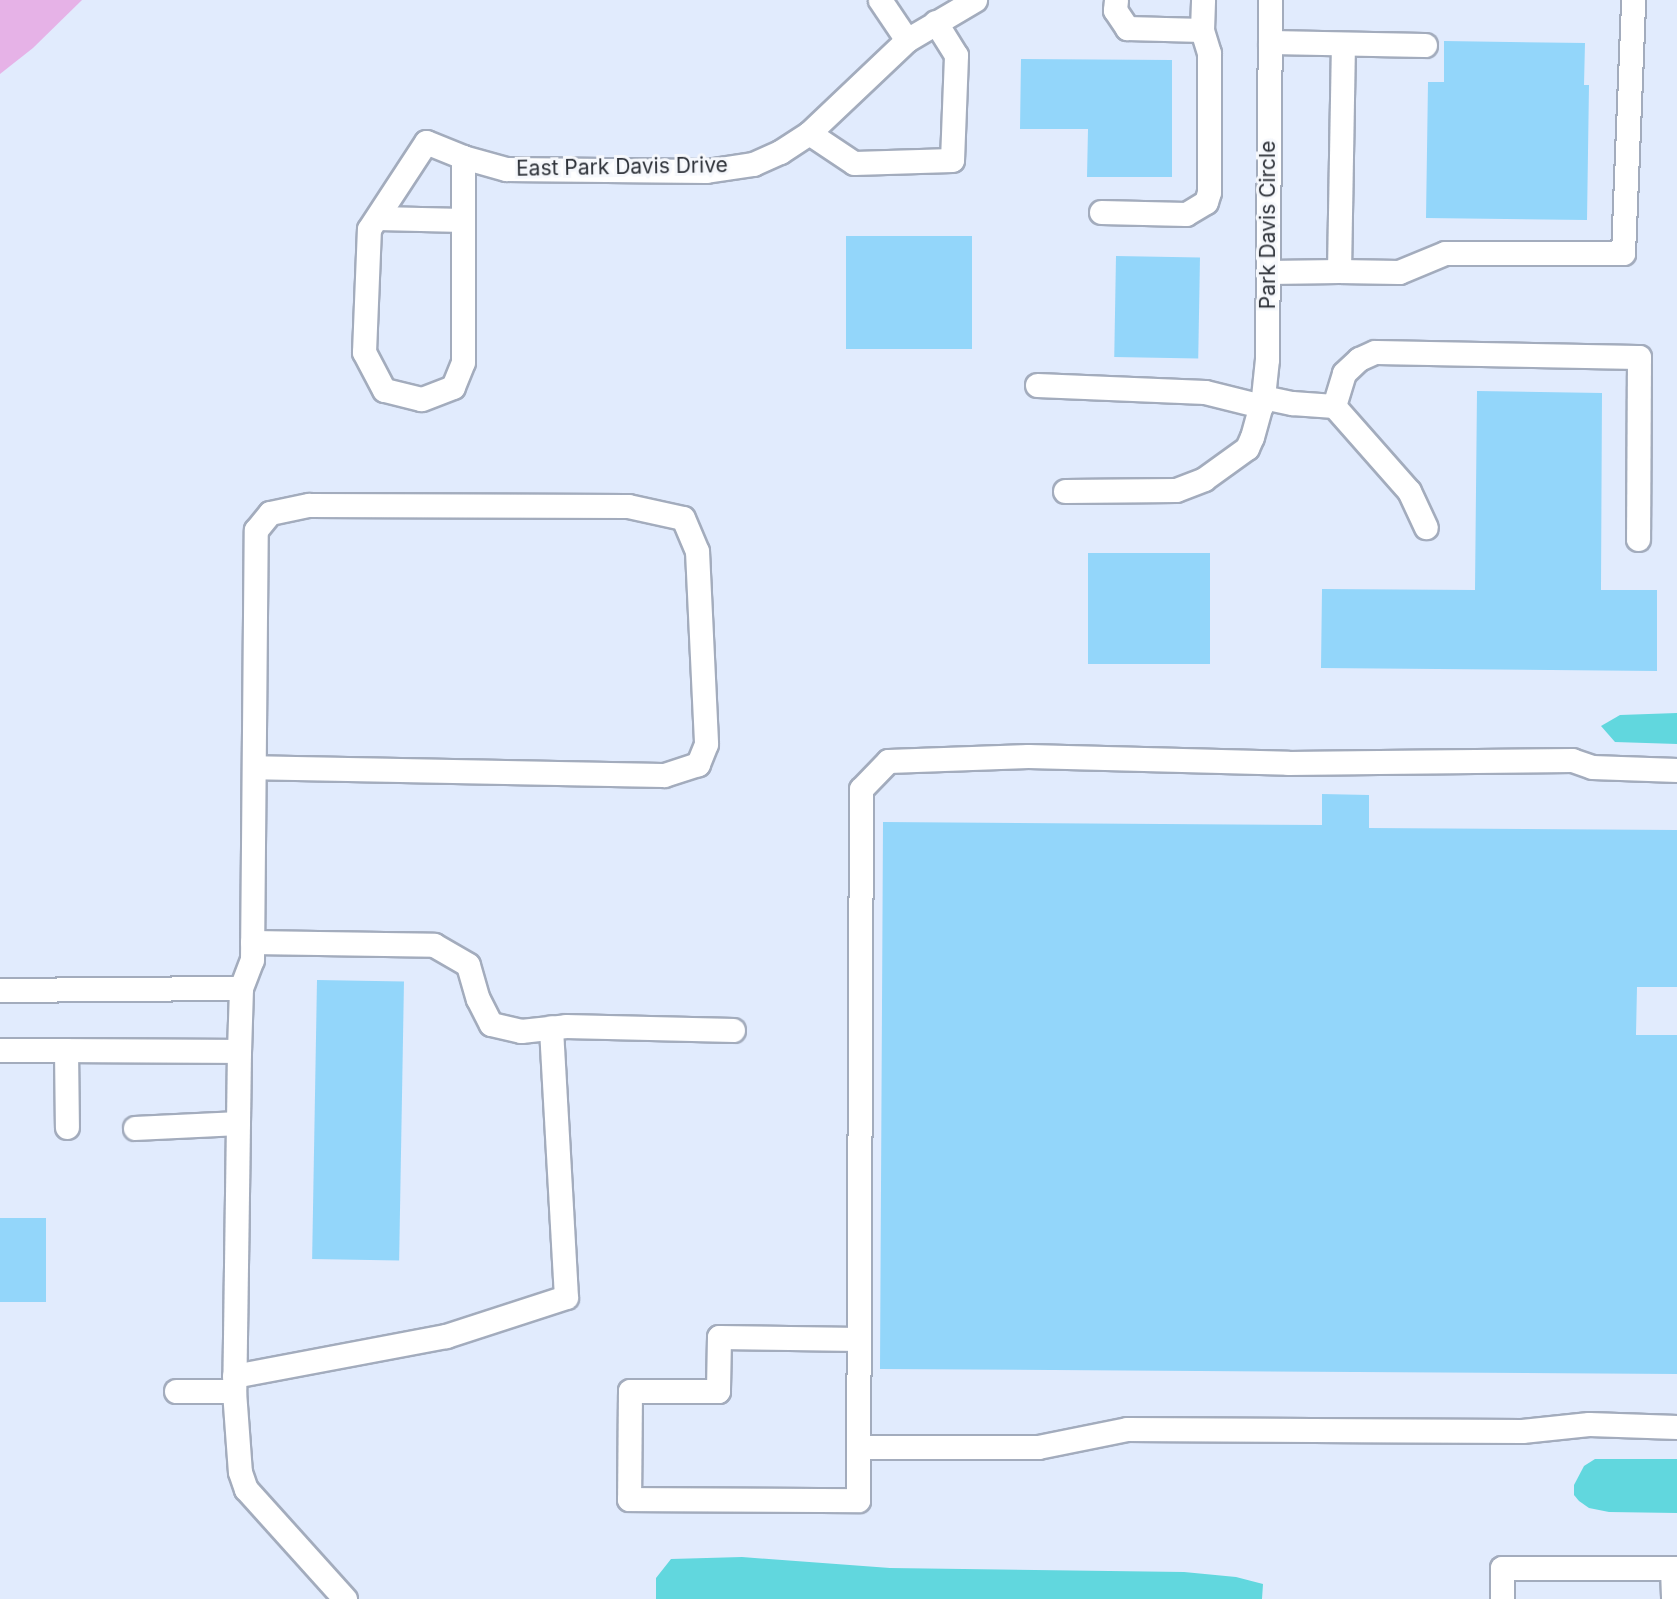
<!DOCTYPE html>
<html>
<head>
<meta charset="utf-8">
<style>
	body { margin:0 }
	#map { position:relative; width:1677px; height:1599px; overflow:hidden; background:#e1ebfd; font-family:Inter,sans-serif }
	div>[style] { position:absolute }
	.green>* { inset:0; background:#e6b2e7 }
	.water>* { inset:0; background:#61d7de }
	.building>* { inset:0; background:#93d6fa; transform-origin:0 0 }
	.roads { filter:drop-shadow(2px 0 #a3acbd) drop-shadow(-2px 0 #a3acbd) drop-shadow(0 2px #a3acbd) drop-shadow(0 -2px #a3acbd) }
	.minor>* { height:23px; margin:-11.5px; padding:0 11.5px; transform-origin:11.5px; border-radius:11.5px; background:#fff }
	span { translate:-50% -50%; white-space:nowrap; text-align:center; line-height:1.15; -webkit-text-stroke:6px #f6f8fc; paint-order:stroke }
	.street-label { font-size:21px; color:#2d3138 }
</style>
</head>
<body>
<div id="map">
	<div class="green">
		<div style="clip-path:polygon(0 0,82px 0,33px 48px,0 74px)"></div>
	</div>
	<div class="water">
		<div style="clip-path:polygon(1677px 713px,1677px 744px,1615px 742px,1601px 726px,1620px 715px)"></div>
		<div style="clip-path:polygon(1595px 1459px,1677px 1459px,1677px 1513px,1609px 1512px,1589px 1508px,1579px 1501px,1574px 1495px,1574px 1485px,1584px 1466px)"></div>
		<div style="clip-path:polygon(742px 1557px,890px 1568px,1184px 1572px,1236px 1577px,1263px 1584px,1262px 1599px,656px 1599px,656px 1578px,671px 1559px)"></div>
	</div>
	<div class="building">
		<div style="clip-path:polygon(1444px 41px,1585px 43px,1584px 85px,1589px 85px,1587px 220px,1426px 218px,1428px 82px,1444px 82px)"></div>
		<div style="clip-path:polygon(1021px 59px,1172px 60px,1172px 177px,1087px 177px,1088px 129px,1020px 129px)"></div>
		<div style="left:846px;top:236px;width:126px;height:113px"></div>
		<div style="left:1116px;top:256px;width:84px;height:101px;rotate:1deg"></div>
		<div style="clip-path:polygon(1477px 391px,1602px 393px,1601px 590px,1657px 590px,1657px 671px,1321px 668px,1322px 589px,1475px 590px)"></div>
		<div style="left:1088px;top:553px;width:122px;height:111px"></div>
		<div style="clip-path:polygon(1322px 794px,1369px 795px,1369px 828px,1677px 830px,1677px 987px,1637px 987px,1636px 1035px,1677px 1035px,1677px 1374px,880px 1369px,883px 822px,1322px 825px)"></div>
		<div style="left:317px;top:980px;width:87px;height:279px;rotate:1deg"></div>
		<div style="left:0;top:1218px;width:46px;height:84px"></div>
	</div>
	<div class="roads">
		<div class="minor">
			<div style="left:880px;top:0;width:48px;rotate:56deg"></div>
			<div style="left:1116px;top:0;width:10px;rotate:96deg"></div>
			<div style="left:1115px;top:10px;width:22px;rotate:56deg"></div>
			<div style="left:1127px;top:28px;width:75px;rotate:1.5deg"></div>
			<div style="left:1202px;top:30px;width:30px;rotate:-88deg"></div>
			<div style="left:1270px;top:42px;width:155px;rotate:1.1deg"></div>
			<div style="left:809px;top:133px;width:54px;rotate:33.7deg"></div>
			<div style="left:854px;top:163px;width:98px;rotate:-1.8deg"></div>
			<div style="left:952px;top:160px;width:105px;rotate:-87.8deg"></div>
			<div style="left:956px;top:55px;width:39px;rotate:-122deg"></div>
			<div style="left:463px;top:157px;width:205px;rotate:90deg"></div>
			<div style="left:463px;top:362px;width:27px;rotate:112deg"></div>
			<div style="left:453px;top:387px;width:34px;rotate:159deg"></div>
			<div style="left:421px;top:399px;width:38px;rotate:-166deg"></div>
			<div style="left:384px;top:390px;width:43px;rotate:-117.8deg"></div>
			<div style="left:364px;top:352px;width:123px;rotate:-87.7deg"></div>
			<div style="left:369px;top:229px;width:104px;rotate:-56.8deg"></div>
			<div style="left:426px;top:142px;width:40px;rotate:22deg"></div>
			<div style="left:463px;top:157px;width:45px;rotate:15.6deg"></div>
			<div style="left:506px;top:169px;width:200px;rotate:0.6deg"></div>
			<div style="left:706px;top:171px;width:48px;rotate:-8.5deg"></div>
			<div style="left:753px;top:164px;width:30px;rotate:-24deg"></div>
			<div style="left:780px;top:152px;width:35px;rotate:-33deg"></div>
			<div style="left:809px;top:133px;width:135px;rotate:-43.5deg"></div>
			<div style="left:907px;top:40px;width:79px;rotate:-30.5deg"></div>
			<div style="left:1101px;top:212px;width:85px;rotate:1.3deg"></div>
			<div style="left:1186px;top:214px;width:23px;rotate:-31deg"></div>
			<div style="left:1206px;top:202px;width:10px;rotate:-73deg"></div>
			<div style="left:1209px;top:192px;width:139px;rotate:-90deg"></div>
			<div style="left:1209px;top:53px;width:24px;rotate:-107deg"></div>
			<div style="left:378px;top:218px;width:85px;rotate:1.3deg"></div>
			<div style="left:1339px;top:271px;width:60px;rotate:1deg"></div>
			<div style="left:1399px;top:272px;width:50px;rotate:-22.4deg"></div>
			<div style="left:1445px;top:253px;width:178px"></div>
			<div style="left:1623px;top:253px;width:253px;rotate:-87.7deg"></div>
			<div style="left:1268px;top:272px;width:71px;rotate:-0.8deg"></div>
			<div style="left:1339px;top:271px;width:227px;rotate:-89deg"></div>
			<div style="left:1037px;top:385px;width:168px;rotate:2.4deg"></div>
			<div style="left:1205px;top:392px;width:58px;rotate:14deg"></div>
			<div style="left:1263px;top:397px;width:30px;rotate:12deg"></div>
			<div style="left:1292px;top:403px;width:42px;rotate:4.1deg"></div>
			<div style="left:1334px;top:406px;width:34px;rotate:-73deg"></div>
			<div style="left:1344px;top:373px;width:21px;rotate:-43deg"></div>
			<div style="left:1359px;top:359px;width:17px;rotate:-24deg"></div>
			<div style="left:1375px;top:352px;width:264px;rotate:1.1deg"></div>
			<div style="left:1639px;top:357px;width:182px;rotate:90.3deg"></div>
			<div style="left:1334px;top:406px;width:113px;rotate:48.6deg"></div>
			<div style="left:1409px;top:491px;width:40px;rotate:65deg"></div>
			<div style="left:1065px;top:491px;width:111px;rotate:-0.5deg"></div>
			<div style="left:1176px;top:490px;width:30px;rotate:-21deg"></div>
			<div style="left:1204px;top:479px;width:53px;rotate:-35.8deg"></div>
			<div style="left:1247px;top:448px;width:12px;rotate:-66deg"></div>
			<div style="left:1252px;top:437px;width:41px;rotate:-74.6deg"></div>
			<div style="left:1263px;top:397px;width:38px;rotate:-84deg"></div>
			<div style="left:1267px;top:359px;width:359px;rotate:-89.5deg"></div>
			<div style="left:252px;top:942px;width:182px;rotate:0.9deg"></div>
			<div style="left:434px;top:945px;width:39px;rotate:30deg"></div>
			<div style="left:468px;top:965px;width:35px;rotate:74deg"></div>
			<div style="left:478px;top:999px;width:28px;rotate:63deg"></div>
			<div style="left:491px;top:1024px;width:31px;rotate:13deg"></div>
			<div style="left:521px;top:1031px;width:45px;rotate:-6.3deg"></div>
			<div style="left:566px;top:1026px;width:167px;rotate:1.4deg"></div>
			<div style="left:241px;top:988px;width:30px;rotate:-69deg"></div>
			<div style="left:252px;top:960px;width:430px;rotate:-89.5deg"></div>
			<div style="left:256px;top:530px;width:22px;rotate:-51deg"></div>
			<div style="left:270px;top:513px;width:40px;rotate:-12deg"></div>
			<div style="left:309px;top:505px;width:319px;rotate:0.2deg"></div>
			<div style="left:628px;top:506px;width:56px;rotate:12.3deg"></div>
			<div style="left:683px;top:518px;width:36px;rotate:67deg"></div>
			<div style="left:697px;top:551px;width:193px;rotate:87.3deg"></div>
			<div style="left:706px;top:744px;width:22px;rotate:112deg"></div>
			<div style="left:698px;top:764px;width:36px;rotate:162deg"></div>
			<div style="left:664px;top:775px;width:410px;rotate:-178.9deg"></div>
			<div style="left:0;top:990px;width:241px;rotate:-0.5deg"></div>
			<div style="left:241px;top:988px;width:63px;rotate:91.8deg"></div>
			<div style="left:0;top:1050px;width:66px"></div>
			<div style="left:66px;top:1050px;width:77px;rotate:89.3deg"></div>
			<div style="left:66px;top:1050px;width:173px;rotate:0.3deg"></div>
			<div style="left:239px;top:1051px;width:340px;rotate:90.8deg"></div>
			<div style="left:234px;top:1391px;width:58px;rotate:180deg"></div>
			<div style="left:135px;top:1128px;width:103px;rotate:-2.8deg"></div>
			<div style="left:859px;top:1339px;width:140px;rotate:-179.2deg"></div>
			<div style="left:719px;top:1337px;width:54px;rotate:91.1deg"></div>
			<div style="left:718px;top:1391px;width:88px;rotate:180deg"></div>
			<div style="left:630px;top:1391px;width:108px;rotate:90.5deg"></div>
			<div style="left:629px;top:1499px;width:229px;rotate:0.3deg"></div>
			<div style="left:858px;top:1500px;width:711px;rotate:-89.76deg"></div>
			<div style="left:861px;top:789px;width:39px;rotate:-46deg"></div>
			<div style="left:888px;top:761px;width:140px;rotate:-2deg"></div>
			<div style="left:1028px;top:756px;width:260px;rotate:1.5deg"></div>
			<div style="left:1288px;top:763px;width:284px;rotate:-0.6deg"></div>
			<div style="left:1572px;top:760px;width:21px;rotate:19deg"></div>
			<div style="left:1592px;top:767px;width:85px;rotate:2deg"></div>
			<div style="left:234px;top:1376px;width:216px;rotate:-10.7deg"></div>
			<div style="left:446px;top:1336px;width:126px;rotate:-18deg"></div>
			<div style="left:566px;top:1297px;width:270px;rotate:-93.2deg"></div>
			<div style="left:234px;top:1391px;width:81px;rotate:85.8deg"></div>
			<div style="left:240px;top:1472px;width:18px;rotate:71deg"></div>
			<div style="left:246px;top:1489px;width:148px;rotate:48deg"></div>
			<div style="left:858px;top:1447px;width:180px"></div>
			<div style="left:1038px;top:1447px;width:91px;rotate:-11.4deg"></div>
			<div style="left:1127px;top:1429px;width:395px;rotate:0.3deg"></div>
			<div style="left:1522px;top:1431px;width:67px;rotate:-6deg"></div>
			<div style="left:1589px;top:1424px;width:88px;rotate:2deg"></div>
			<div style="left:1672px;top:1568px;width:31px;rotate:88deg"></div>
			<div style="left:1502px;top:1599px;width:31px;rotate:-90deg"></div>
			<div style="left:1502px;top:1568px;width:175px"></div>
		</div>
	</div>
	<div class="street-label">
		<span style="left:622px;top:167px;rotate:-1deg">East Park Davis Drive</span>
		<span style="left:1268px;top:225px;rotate:-90deg">Park Davis Circle</span>
	</div>
</div>
</body>
</html>
